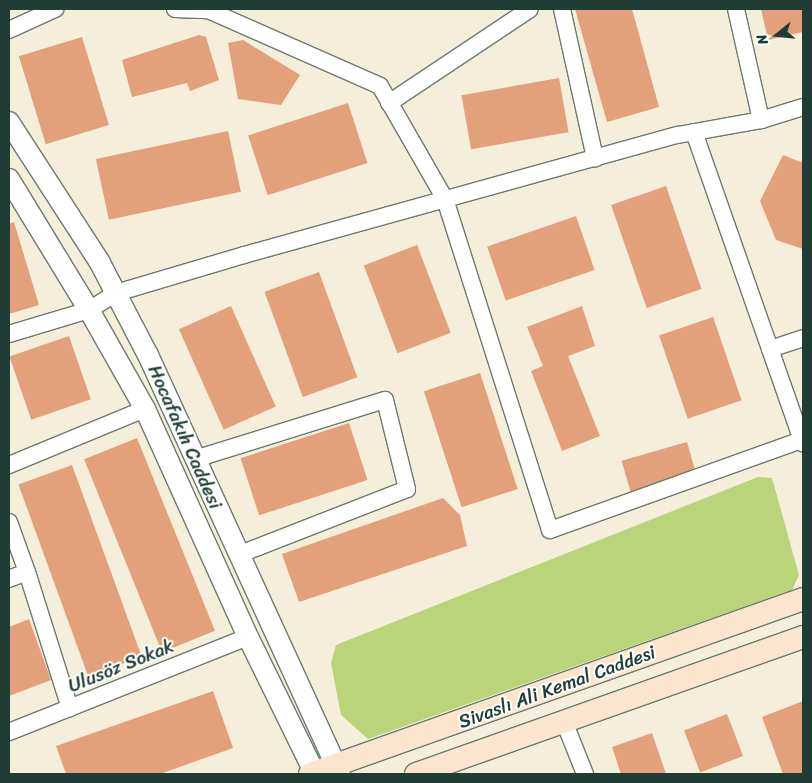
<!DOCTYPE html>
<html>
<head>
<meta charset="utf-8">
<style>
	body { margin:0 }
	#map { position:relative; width:812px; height:783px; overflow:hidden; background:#f5eedb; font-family:Sriracha,sans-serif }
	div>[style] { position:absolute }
	.green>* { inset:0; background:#bbd479 }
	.building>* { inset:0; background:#e2a17b; transform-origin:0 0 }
	.roads { filter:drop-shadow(1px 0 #6a7b6e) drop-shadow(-1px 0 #6a7b6e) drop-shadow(0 1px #6a7b6e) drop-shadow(0 -1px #6a7b6e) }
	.minor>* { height:16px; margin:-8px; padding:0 8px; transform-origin:8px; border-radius:8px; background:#fff }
	.tertiary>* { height:20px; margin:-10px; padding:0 10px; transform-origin:10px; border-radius:10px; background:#fff }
	.secondary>* { height:22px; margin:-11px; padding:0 11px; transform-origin:11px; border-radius:11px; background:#fce5cf }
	span { translate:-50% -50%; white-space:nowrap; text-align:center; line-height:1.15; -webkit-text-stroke:4px #fff; paint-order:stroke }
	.street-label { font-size:19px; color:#1f3d34 }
	.frame { position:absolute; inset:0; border:10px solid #1f3d34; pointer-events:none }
	.north { position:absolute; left:752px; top:10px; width:50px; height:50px; -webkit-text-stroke:4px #fff; paint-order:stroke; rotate:253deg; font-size:14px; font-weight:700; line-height:20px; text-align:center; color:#1f3d34 }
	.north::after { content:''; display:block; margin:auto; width:18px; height:22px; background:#1f3d34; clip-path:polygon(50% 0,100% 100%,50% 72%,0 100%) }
</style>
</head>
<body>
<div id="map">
	<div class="green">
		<div style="clip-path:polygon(758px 477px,772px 478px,799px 575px,792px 590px,368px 739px,341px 715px,331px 663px,336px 645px)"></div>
	</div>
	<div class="building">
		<div style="clip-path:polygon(575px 9px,632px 9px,659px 107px,607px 122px)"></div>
		<div style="clip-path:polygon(761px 9px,803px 9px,803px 32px,768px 40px)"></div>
		<div style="clip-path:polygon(199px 35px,206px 37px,219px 80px,190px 91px,187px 83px,132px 97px,122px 60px)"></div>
		<div style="left:82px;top:37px;width:92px;height:66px;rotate:73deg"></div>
		<div style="clip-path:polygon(243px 40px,300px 75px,281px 105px,238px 99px,228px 43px)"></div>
		<div style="left:559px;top:78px;width:55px;height:99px;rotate:80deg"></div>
		<div style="left:348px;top:103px;width:63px;height:105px;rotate:72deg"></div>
		<div style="left:228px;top:131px;width:62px;height:135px;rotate:78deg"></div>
		<div style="clip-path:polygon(783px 155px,803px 163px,803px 249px,776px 240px,760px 201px)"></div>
		<div style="left:666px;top:186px;width:109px;height:58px;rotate:71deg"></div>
		<div style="left:576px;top:216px;width:57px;height:94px;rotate:71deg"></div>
		<div style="clip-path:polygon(14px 222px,39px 305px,9px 314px,9px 224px)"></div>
		<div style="left:417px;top:245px;width:94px;height:57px;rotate:69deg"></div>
		<div style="left:319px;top:272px;width:112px;height:58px;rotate:70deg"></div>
		<div style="left:231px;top:306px;width:110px;height:57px;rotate:66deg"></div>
		<div style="clip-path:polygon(582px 306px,595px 346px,568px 356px,600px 436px,562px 451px,531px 371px,543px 366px,527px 327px)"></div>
		<div style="left:713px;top:317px;width:88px;height:57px;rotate:71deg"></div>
		<div style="left:69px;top:336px;width:67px;height:63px;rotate:71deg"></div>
		<div style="left:480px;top:373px;width:122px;height:59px;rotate:72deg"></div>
		<div style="left:349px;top:423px;width:60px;height:114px;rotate:72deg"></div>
		<div style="left:137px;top:438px;width:208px;height:57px;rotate:68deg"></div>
		<div style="left:687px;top:442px;width:33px;height:68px;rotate:74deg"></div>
		<div style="left:72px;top:465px;width:204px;height:57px;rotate:70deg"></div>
		<div style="clip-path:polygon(443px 498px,460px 515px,467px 546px,299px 602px,282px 554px)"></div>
		<div style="clip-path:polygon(29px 619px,51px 680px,9px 696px,9px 627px)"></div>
		<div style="clip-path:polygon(213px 691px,233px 748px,160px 774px,66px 774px,56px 746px)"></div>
		<div style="clip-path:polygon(803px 701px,803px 774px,783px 774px,762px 717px)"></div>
		<div style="left:727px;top:714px;width:45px;height:46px;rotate:69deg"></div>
		<div style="clip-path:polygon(652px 733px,666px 774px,621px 774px,612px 747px)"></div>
	</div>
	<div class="roads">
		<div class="minor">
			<div style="left:175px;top:9px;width:33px;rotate:2deg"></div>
			<div style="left:208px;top:10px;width:188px;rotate:23.8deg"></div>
			<div style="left:380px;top:86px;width:130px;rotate:60.1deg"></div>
			<div style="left:445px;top:199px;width:347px;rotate:72.4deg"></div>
			<div style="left:550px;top:530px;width:268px;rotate:-19.7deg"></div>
			<div style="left:562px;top:9px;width:153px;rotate:77.5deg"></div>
			<div style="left:736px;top:9px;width:114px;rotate:77.3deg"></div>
			<div style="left:9px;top:30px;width:51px;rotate:-24.5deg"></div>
			<div style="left:389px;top:103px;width:169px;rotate:-33.7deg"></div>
			<div style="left:694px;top:132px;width:330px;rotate:70.7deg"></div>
			<div style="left:9px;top:334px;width:84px;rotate:-16.7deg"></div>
			<div style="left:89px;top:310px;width:32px;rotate:-32deg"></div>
			<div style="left:116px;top:293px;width:134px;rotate:-16.5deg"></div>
			<div style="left:244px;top:255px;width:450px;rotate:-15.5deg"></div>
			<div style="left:678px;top:135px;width:84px;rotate:-10.2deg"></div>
			<div style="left:761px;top:120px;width:44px;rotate:-17.2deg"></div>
			<div style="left:770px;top:349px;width:35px;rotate:-18deg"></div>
			<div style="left:195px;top:459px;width:199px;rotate:-17.3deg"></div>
			<div style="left:385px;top:400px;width:92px;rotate:76.1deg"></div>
			<div style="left:407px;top:489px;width:181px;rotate:158.7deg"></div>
			<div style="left:9px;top:465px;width:147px;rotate:-22.4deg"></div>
			<div style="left:9px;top:522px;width:53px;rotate:70.2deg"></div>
			<div style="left:27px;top:572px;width:19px;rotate:159deg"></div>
			<div style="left:27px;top:572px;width:143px;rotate:72.5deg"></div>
			<div style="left:565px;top:724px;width:54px;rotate:68.2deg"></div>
			<div style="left:9px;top:732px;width:257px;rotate:-21.7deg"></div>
		</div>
		<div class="tertiary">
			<div style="left:9px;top:122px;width:166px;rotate:57.1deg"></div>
			<div style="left:99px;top:261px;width:106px;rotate:62.5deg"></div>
			<div style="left:148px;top:355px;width:461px;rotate:65.4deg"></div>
			<div style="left:9px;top:179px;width:153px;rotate:58.6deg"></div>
			<div style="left:89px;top:310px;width:114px;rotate:60.5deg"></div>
			<div style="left:145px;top:409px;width:250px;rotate:65.7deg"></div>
			<div style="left:248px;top:637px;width:153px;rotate:63.9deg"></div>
		</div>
		<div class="secondary">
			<div style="left:310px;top:774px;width:523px;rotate:-19.54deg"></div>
			<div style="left:416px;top:774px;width:411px;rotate:-19.5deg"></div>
		</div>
	</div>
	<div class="street-label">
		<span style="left:185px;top:437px;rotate:66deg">Hocafakıh Caddesi</span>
		<span style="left:121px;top:666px;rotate:-22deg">Ulusöz Sokak</span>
		<span style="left:557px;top:687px;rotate:-20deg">Sivaslı Ali Kemal Caddesi</span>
	</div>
	<div class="frame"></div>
	<div class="north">N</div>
</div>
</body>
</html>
